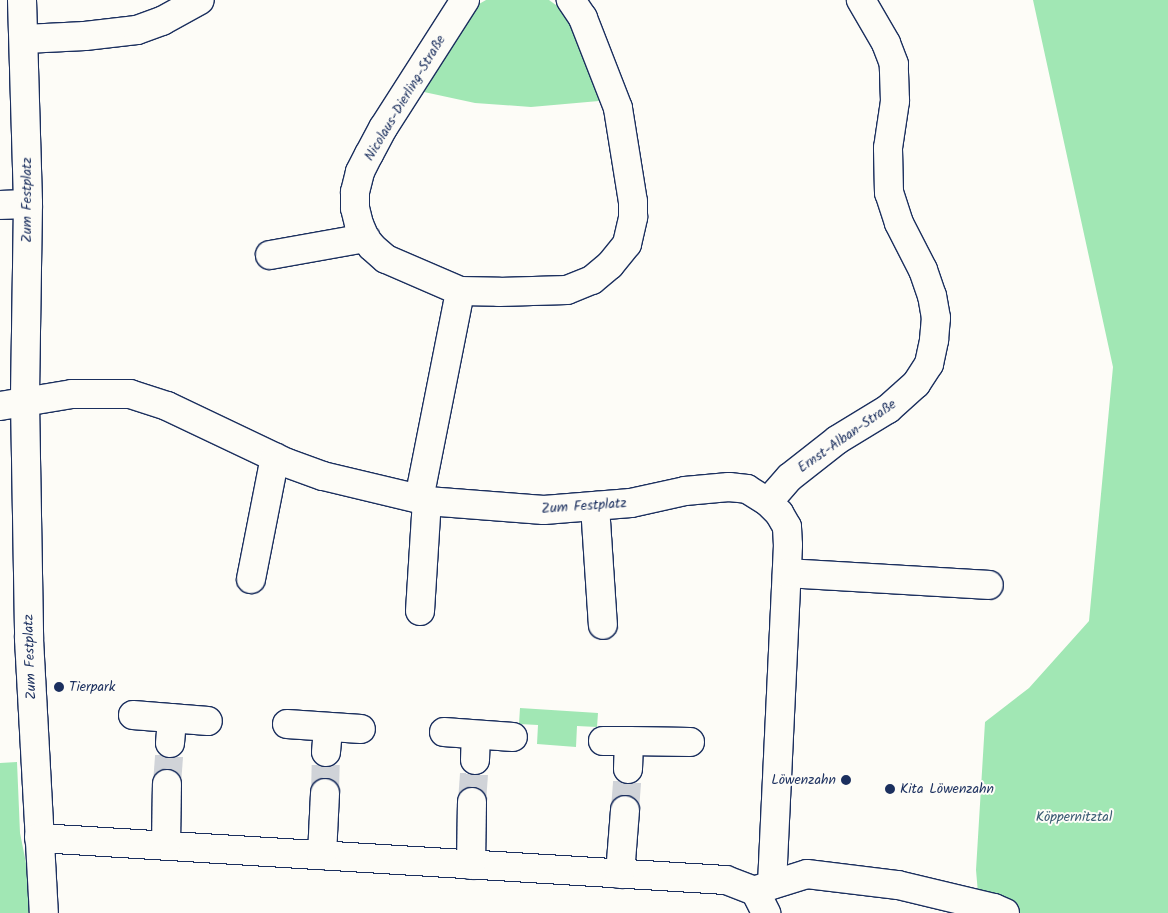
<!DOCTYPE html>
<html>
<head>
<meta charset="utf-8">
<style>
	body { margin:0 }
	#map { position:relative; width:1168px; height:913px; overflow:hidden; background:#fdfcf7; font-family:Kalam,sans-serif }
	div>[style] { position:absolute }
	.green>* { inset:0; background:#a1e7b4 }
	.minor-tunnel>* { height:28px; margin-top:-14px; transform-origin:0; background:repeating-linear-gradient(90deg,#d0d3d8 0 28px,transparent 0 42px) }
	.roads { filter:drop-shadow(1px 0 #1b2f5e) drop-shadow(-1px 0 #1b2f5e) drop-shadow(0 1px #1b2f5e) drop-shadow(0 -1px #1b2f5e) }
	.minor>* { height:28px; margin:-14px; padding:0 14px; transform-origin:14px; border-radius:14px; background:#fdfcf7 }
	.dots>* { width:14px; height:14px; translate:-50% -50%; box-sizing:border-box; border:2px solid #fdfcf7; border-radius:50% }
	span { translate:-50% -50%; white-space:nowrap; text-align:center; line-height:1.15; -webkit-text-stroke:4px #fdfcf7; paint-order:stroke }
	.street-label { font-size:14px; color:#1b2f5e }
	.poi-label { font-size:14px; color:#1b2f5e }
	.left { translate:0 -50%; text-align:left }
	.right { translate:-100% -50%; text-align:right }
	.park-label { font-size:14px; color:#3c5d74 }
</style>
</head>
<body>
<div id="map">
	<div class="green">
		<div style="clip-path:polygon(486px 0,549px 0,560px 8px,572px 26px,599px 101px,531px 107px,475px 103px,424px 92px,469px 17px,479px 4px)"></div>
		<div style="clip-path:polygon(1033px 0,1168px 0,1168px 913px,972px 913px,979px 905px,976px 870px,985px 722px,1029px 688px,1089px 621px,1113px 367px)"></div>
		<div style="clip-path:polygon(520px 708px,598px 713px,597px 727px,577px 726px,576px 747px,537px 744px,538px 725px,519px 724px)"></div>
		<div style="clip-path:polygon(17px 762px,20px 833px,36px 913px,0 913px,0 763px)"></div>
	</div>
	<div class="minor-tunnel">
		<div style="left:167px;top:784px;width:41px;rotate:-85.8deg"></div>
		<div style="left:325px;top:793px;width:41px;rotate:-88.6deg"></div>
		<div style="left:472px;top:802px;width:42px;rotate:-85.9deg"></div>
		<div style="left:625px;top:810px;width:41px;rotate:-85.8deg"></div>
	</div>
	<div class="roads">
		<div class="minor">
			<div style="left:22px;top:0;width:204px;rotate:88.3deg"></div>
			<div style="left:28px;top:204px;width:197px;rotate:90.9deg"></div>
			<div style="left:25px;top:401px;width:238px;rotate:89deg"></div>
			<div style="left:29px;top:639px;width:274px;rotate:86.9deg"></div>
			<div style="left:465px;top:0;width:152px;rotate:122.6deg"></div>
			<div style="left:383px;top:128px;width:30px;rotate:118deg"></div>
			<div style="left:369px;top:154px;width:20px;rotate:117deg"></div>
			<div style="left:360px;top:172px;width:21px;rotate:104deg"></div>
			<div style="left:355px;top:192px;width:16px;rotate:90deg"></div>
			<div style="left:355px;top:208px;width:16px;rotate:76deg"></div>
			<div style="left:359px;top:224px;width:15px;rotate:67deg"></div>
			<div style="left:365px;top:238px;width:11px;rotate:52deg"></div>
			<div style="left:372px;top:247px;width:18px;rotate:41deg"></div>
			<div style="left:386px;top:259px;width:81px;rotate:23.4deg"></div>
			<div style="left:460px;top:291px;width:39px;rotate:1deg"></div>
			<div style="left:499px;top:292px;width:68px;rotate:-1.7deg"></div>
			<div style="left:567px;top:290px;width:27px;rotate:-22deg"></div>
			<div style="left:592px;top:280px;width:23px;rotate:-40deg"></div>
			<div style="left:610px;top:265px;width:27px;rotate:-51deg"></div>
			<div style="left:627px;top:244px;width:28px;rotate:-77deg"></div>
			<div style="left:633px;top:217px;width:15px;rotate:-90deg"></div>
			<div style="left:633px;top:202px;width:95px;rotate:-99.1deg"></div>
			<div style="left:618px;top:108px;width:97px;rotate:-111.3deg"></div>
			<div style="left:583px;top:18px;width:22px;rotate:-124deg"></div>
			<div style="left:25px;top:39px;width:60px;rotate:-2.9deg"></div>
			<div style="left:85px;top:36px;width:52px;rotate:-6.6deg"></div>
			<div style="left:137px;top:30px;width:27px;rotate:-20deg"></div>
			<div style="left:162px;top:21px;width:43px;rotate:-28.9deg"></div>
			<div style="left:0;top:205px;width:28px;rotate:-2deg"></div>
			<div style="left:270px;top:255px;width:97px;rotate:-10.1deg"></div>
			<div style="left:0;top:406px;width:73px;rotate:-9.5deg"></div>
			<div style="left:72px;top:394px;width:58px"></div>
			<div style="left:130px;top:394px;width:39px;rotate:18deg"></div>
			<div style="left:167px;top:406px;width:133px;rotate:25.4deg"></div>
			<div style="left:287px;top:463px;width:38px;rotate:20deg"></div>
			<div style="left:323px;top:476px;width:107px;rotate:13.5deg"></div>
			<div style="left:427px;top:501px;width:117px;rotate:4.4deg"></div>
			<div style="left:544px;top:510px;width:87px;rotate:-4.6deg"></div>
			<div style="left:631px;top:503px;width:55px;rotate:-12.5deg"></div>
			<div style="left:685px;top:491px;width:44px;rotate:-5.2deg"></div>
			<div style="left:729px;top:487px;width:18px;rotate:6deg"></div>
			<div style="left:747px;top:489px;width:25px;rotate:32deg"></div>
			<div style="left:768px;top:502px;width:16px;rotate:45deg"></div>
			<div style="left:779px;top:513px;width:16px;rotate:60deg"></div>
			<div style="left:787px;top:527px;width:18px;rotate:87deg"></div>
			<div style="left:788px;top:545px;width:340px;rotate:92.7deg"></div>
			<div style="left:419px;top:499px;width:212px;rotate:-78.8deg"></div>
			<div style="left:768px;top:502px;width:33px;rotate:-49deg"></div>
			<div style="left:790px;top:477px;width:60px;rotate:-38.2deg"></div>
			<div style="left:837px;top:440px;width:60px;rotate:-31.3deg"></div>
			<div style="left:888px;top:409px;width:38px;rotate:-42deg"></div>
			<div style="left:916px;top:384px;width:24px;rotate:-57deg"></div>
			<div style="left:929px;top:364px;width:25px;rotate:-78deg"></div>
			<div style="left:934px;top:340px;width:22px;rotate:-85deg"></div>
			<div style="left:936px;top:318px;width:22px;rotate:-100deg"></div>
			<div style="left:932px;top:296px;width:28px;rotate:-109deg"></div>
			<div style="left:923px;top:270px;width:53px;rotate:-117.1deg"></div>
			<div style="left:899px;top:223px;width:32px;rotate:-108deg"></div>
			<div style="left:889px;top:193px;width:45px;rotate:-91.3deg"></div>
			<div style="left:888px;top:148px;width:48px;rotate:-81.5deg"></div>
			<div style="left:895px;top:101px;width:37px;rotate:-92deg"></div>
			<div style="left:894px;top:64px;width:22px;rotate:-111deg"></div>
			<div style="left:886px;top:43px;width:50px;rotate:-120.2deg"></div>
			<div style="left:595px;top:506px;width:119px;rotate:86.2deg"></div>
			<div style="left:787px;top:573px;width:202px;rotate:3.4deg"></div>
			<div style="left:251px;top:579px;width:124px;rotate:-78.9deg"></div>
			<div style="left:420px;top:611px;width:110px;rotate:-86.4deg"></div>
			<div style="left:133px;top:715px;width:75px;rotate:4.6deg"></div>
			<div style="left:287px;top:724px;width:74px;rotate:3.9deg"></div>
			<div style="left:444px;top:732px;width:69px;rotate:4.1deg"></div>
			<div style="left:603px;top:741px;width:26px"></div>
			<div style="left:170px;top:743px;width:25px;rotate:-85deg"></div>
			<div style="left:326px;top:752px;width:25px;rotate:-85deg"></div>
			<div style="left:475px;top:760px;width:25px;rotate:-88deg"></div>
			<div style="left:628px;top:769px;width:28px;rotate:-88deg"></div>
			<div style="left:629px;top:741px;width:61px;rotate:0.9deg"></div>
			<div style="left:39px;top:838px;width:688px;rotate:3.5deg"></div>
			<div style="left:726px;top:880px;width:31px;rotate:21deg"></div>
			<div style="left:755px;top:891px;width:25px;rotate:63deg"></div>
			<div style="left:166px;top:845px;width:61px;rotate:-89.1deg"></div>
			<div style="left:322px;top:855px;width:62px;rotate:-87.2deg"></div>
			<div style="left:471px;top:865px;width:63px;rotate:-89.1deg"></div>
			<div style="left:620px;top:874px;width:64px;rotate:-85.5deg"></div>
			<div style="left:756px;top:890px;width:53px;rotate:-17.4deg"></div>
			<div style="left:807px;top:874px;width:92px;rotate:6.9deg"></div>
			<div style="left:898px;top:885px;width:99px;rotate:13.5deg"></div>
			<div style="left:994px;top:908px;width:12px;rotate:24deg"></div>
		</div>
	</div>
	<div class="dots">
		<div style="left:59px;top:687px;background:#1b2f5e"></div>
		<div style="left:846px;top:780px;background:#1b2f5e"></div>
		<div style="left:890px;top:789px;background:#1b2f5e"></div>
	</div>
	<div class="street-label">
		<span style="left:405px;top:98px;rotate:-59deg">Nicolaus-Dierling-Straße</span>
		<span style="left:27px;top:200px;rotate:-90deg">Zum Festplatz</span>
		<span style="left:847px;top:436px;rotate:-35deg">Ernst-Alban-Straße</span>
		<span style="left:584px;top:506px;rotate:-4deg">Zum Festplatz</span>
		<span style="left:30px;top:657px;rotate:-92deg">Zum Festplatz</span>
	</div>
	<div class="poi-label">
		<span class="left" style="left:69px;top:687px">Tierpark</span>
		<span class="right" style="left:836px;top:780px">Löwenzahn</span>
		<span class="left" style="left:900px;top:789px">Kita Löwenzahn</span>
	</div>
	<div class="park-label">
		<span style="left:1074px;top:817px">Köppernitztal</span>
	</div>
</div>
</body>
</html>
